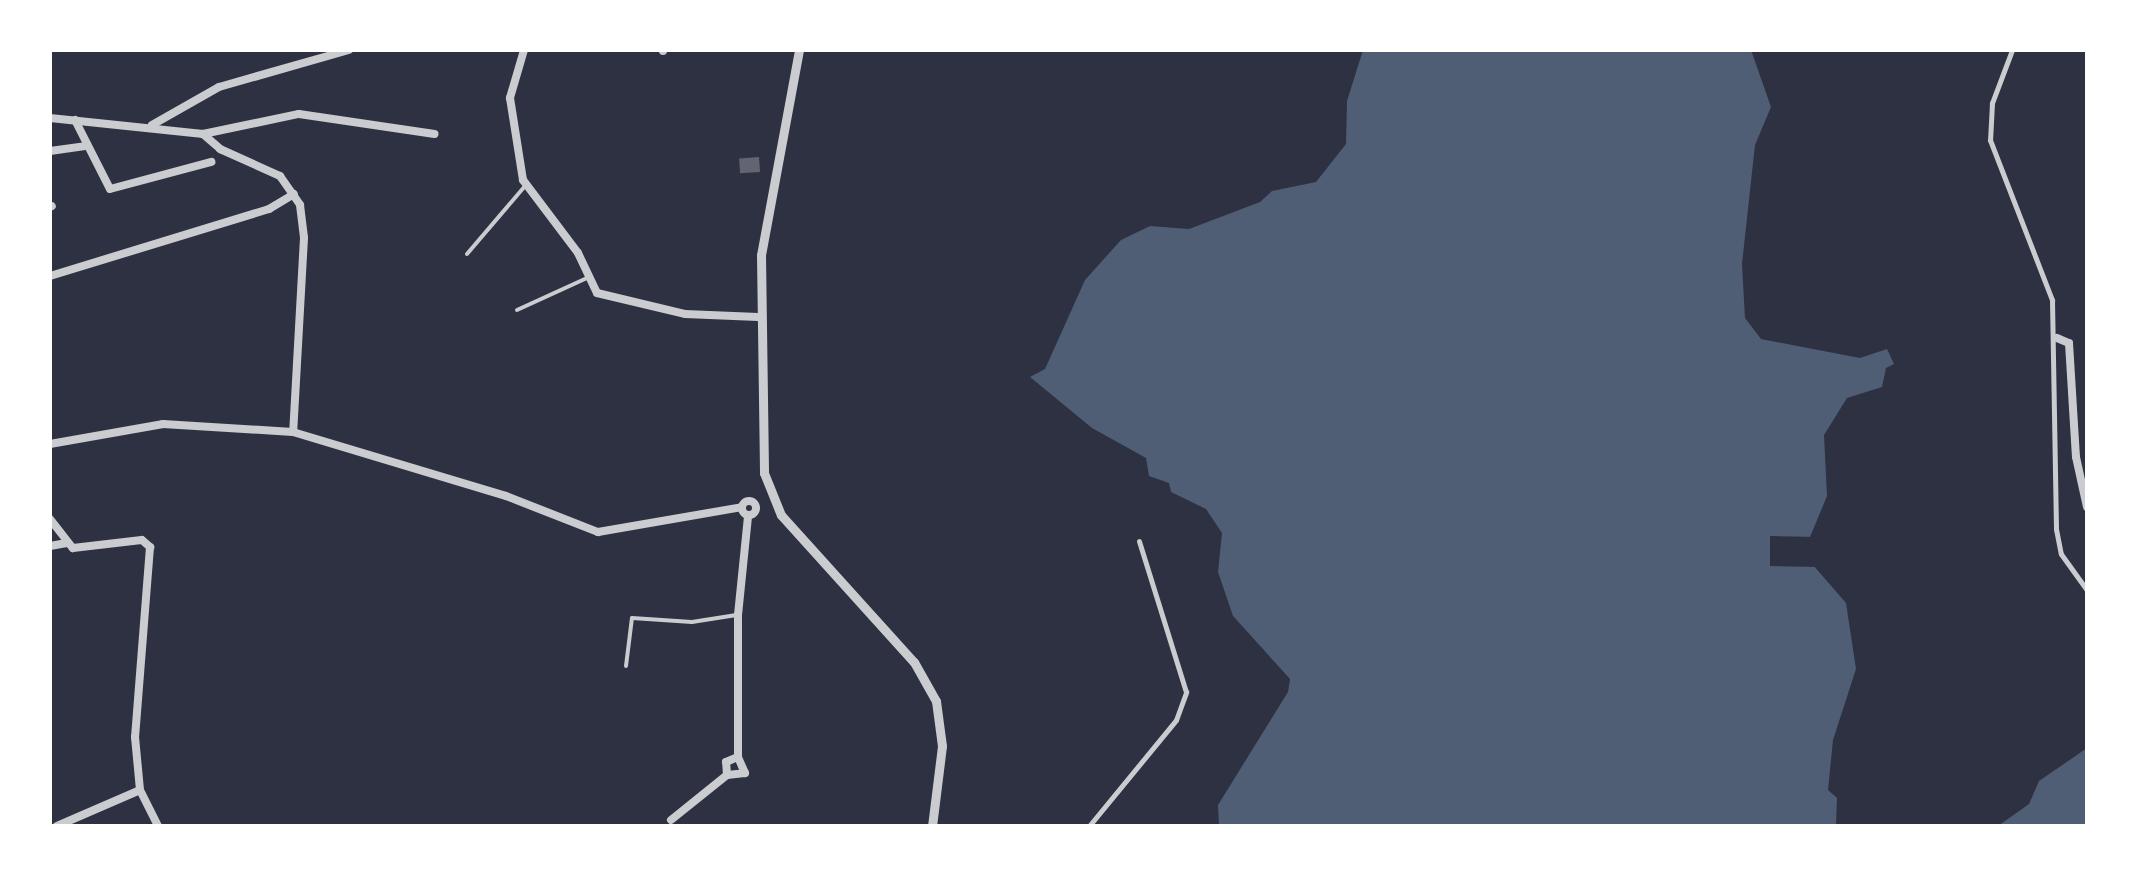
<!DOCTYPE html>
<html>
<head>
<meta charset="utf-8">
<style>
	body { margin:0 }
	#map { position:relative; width:2137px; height:876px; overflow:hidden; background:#2d3142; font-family:"Asap Condensed",sans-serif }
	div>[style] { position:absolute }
	.water>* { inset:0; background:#4f5d75 }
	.pier>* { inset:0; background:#2d3142 }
	.building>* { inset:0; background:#626471; transform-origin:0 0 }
	.service>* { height:4px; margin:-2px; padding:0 2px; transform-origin:2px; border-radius:2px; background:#caccd0 }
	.pedestrian>* { height:5px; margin:-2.5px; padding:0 2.5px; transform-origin:2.5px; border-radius:2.5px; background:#caccd0 }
	.minor>* { height:8px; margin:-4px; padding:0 4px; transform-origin:4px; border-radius:4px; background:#caccd0 }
	.minor>.ring { margin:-4px; padding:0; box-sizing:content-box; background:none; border:8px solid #caccd0; border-radius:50% }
	.tertiary>* { height:9px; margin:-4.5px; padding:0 4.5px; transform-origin:4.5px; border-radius:4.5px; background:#caccd0 }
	span { translate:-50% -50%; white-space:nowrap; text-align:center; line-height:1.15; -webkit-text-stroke:9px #fff; paint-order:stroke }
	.frame { position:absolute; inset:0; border:52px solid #fff; pointer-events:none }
</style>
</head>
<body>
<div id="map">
	<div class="water">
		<div style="clip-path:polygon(1363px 50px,1751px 50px,1771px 107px,1755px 145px,1742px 264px,1745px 318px,1761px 339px,1860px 358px,1887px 349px,1894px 364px,1886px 368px,1882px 387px,1847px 398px,1824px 435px,1827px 496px,1808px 542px,1807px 558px,1846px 603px,1856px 669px,1833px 740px,1828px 790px,1837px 798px,1836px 826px,1219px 826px,1218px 805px,1288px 692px,1290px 679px,1233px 616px,1218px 572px,1222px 533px,1206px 509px,1171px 492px,1169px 483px,1149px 476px,1146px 458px,1092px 428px,1030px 377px,1045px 369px,1085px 280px,1121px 240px,1150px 226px,1189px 229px,1260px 202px,1272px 191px,1316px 182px,1346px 144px,1347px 101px)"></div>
		<div style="clip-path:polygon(2087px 748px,2087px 826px,1998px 826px,2029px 804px,2039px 781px)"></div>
	</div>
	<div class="pier">
		<div style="clip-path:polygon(1770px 536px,1817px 537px,1812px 556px,1820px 567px,1770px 566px)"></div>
	</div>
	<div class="building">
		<div style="left:759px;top:157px;width:15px;height:20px;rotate:86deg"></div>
	</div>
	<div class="service">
		<div style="left:467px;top:254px;width:89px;rotate:-49.5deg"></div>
		<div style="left:517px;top:310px;width:77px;rotate:-24.6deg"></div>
		<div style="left:626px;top:666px;width:48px;rotate:-82.9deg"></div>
		<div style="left:632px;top:618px;width:60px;rotate:3.8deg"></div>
		<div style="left:692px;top:622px;width:45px;rotate:-9deg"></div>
	</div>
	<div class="pedestrian">
		<div style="left:2012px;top:50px;width:57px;rotate:110.7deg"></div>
		<div style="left:1992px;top:103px;width:37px;rotate:93deg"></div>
		<div style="left:1990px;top:140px;width:172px;rotate:68.8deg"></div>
		<div style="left:2052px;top:300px;width:229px;rotate:89deg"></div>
		<div style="left:2056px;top:529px;width:25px;rotate:79deg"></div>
		<div style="left:2061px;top:554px;width:44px;rotate:54.2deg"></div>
		<div style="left:1089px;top:826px;width:137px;rotate:-50.6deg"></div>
		<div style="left:1176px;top:720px;width:30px;rotate:-70deg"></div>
		<div style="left:1186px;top:692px;width:158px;rotate:-107.3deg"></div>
	</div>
	<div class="minor">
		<div style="left:524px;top:50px;width:50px;rotate:106.3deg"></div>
		<div style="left:510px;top:98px;width:83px;rotate:81deg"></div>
		<div style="left:523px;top:180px;width:91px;rotate:53deg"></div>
		<div style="left:578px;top:253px;width:44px;rotate:64.6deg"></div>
		<div style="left:597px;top:293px;width:90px;rotate:13.4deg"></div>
		<div style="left:685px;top:314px;width:73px;rotate:2.4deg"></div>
		<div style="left:663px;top:51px;width:1px;rotate:-90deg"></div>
		<div style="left:50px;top:118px;width:154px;rotate:6deg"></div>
		<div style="left:203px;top:134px;width:23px;rotate:41deg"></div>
		<div style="left:220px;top:149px;width:66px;rotate:24.2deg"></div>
		<div style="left:280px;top:176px;width:35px;rotate:55deg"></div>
		<div style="left:300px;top:205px;width:33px;rotate:83deg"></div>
		<div style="left:304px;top:238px;width:194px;rotate:93.2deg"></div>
		<div style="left:75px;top:120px;width:77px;rotate:63.1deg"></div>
		<div style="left:110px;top:189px;width:105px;rotate:-15deg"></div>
		<div style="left:152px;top:125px;width:77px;rotate:-29.6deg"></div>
		<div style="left:219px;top:87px;width:135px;rotate:-15.9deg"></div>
		<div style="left:203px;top:134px;width:98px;rotate:-11.8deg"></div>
		<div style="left:299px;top:114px;width:137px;rotate:8.4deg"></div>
		<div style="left:50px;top:151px;width:37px;rotate:-8deg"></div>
		<div style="left:50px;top:207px;width:2px;rotate:-27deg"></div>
		<div style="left:50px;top:276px;width:229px;rotate:-17deg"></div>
		<div style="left:269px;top:209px;width:29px;rotate:-31deg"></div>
		<div style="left:2057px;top:338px;width:13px;rotate:23deg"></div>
		<div style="left:2069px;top:343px;width:114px;rotate:86.5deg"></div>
		<div style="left:2076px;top:457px;width:51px;rotate:77.6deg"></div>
		<div style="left:50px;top:444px;width:115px;rotate:-10deg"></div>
		<div style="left:163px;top:424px;width:130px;rotate:3.5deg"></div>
		<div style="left:293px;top:432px;width:222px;rotate:16.7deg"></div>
		<div style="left:506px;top:496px;width:99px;rotate:21.4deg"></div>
		<div style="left:598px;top:532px;width:146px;rotate:-9.8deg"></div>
		<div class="ring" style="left:742px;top:501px;width:6px;height:6px"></div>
		<div style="left:50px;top:519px;width:37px;rotate:52deg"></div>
		<div style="left:73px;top:548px;width:69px;rotate:-6.6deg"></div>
		<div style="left:142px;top:540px;width:11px;rotate:41deg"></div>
		<div style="left:150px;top:547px;width:191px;rotate:94.5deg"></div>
		<div style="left:135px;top:737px;width:53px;rotate:84.6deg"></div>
		<div style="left:140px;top:790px;width:40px;rotate:63.4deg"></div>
		<div style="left:50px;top:546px;width:17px;rotate:-10deg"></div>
		<div style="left:738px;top:757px;width:142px;rotate:-90deg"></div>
		<div style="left:738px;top:615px;width:100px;rotate:-84.2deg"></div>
		<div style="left:727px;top:775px;width:18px;rotate:-6deg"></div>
		<div style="left:745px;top:773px;width:17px;rotate:-114deg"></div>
		<div style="left:727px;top:775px;width:13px;rotate:-94deg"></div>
		<div style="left:726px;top:762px;width:13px;rotate:-23deg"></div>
		<div style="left:671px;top:820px;width:72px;rotate:-38.8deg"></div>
		<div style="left:57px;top:826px;width:90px;rotate:-23.4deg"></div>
	</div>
	<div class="tertiary">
		<div style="left:799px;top:50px;width:208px;rotate:100.5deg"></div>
		<div style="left:761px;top:255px;width:218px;rotate:89.2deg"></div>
		<div style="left:764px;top:473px;width:45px;rotate:68deg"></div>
		<div style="left:781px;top:515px;width:198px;rotate:47.9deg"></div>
		<div style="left:914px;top:662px;width:45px;rotate:60.6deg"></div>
		<div style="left:936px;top:701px;width:45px;rotate:82.4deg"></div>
		<div style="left:942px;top:746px;width:81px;rotate:97.1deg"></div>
	</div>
	<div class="frame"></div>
</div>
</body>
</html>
